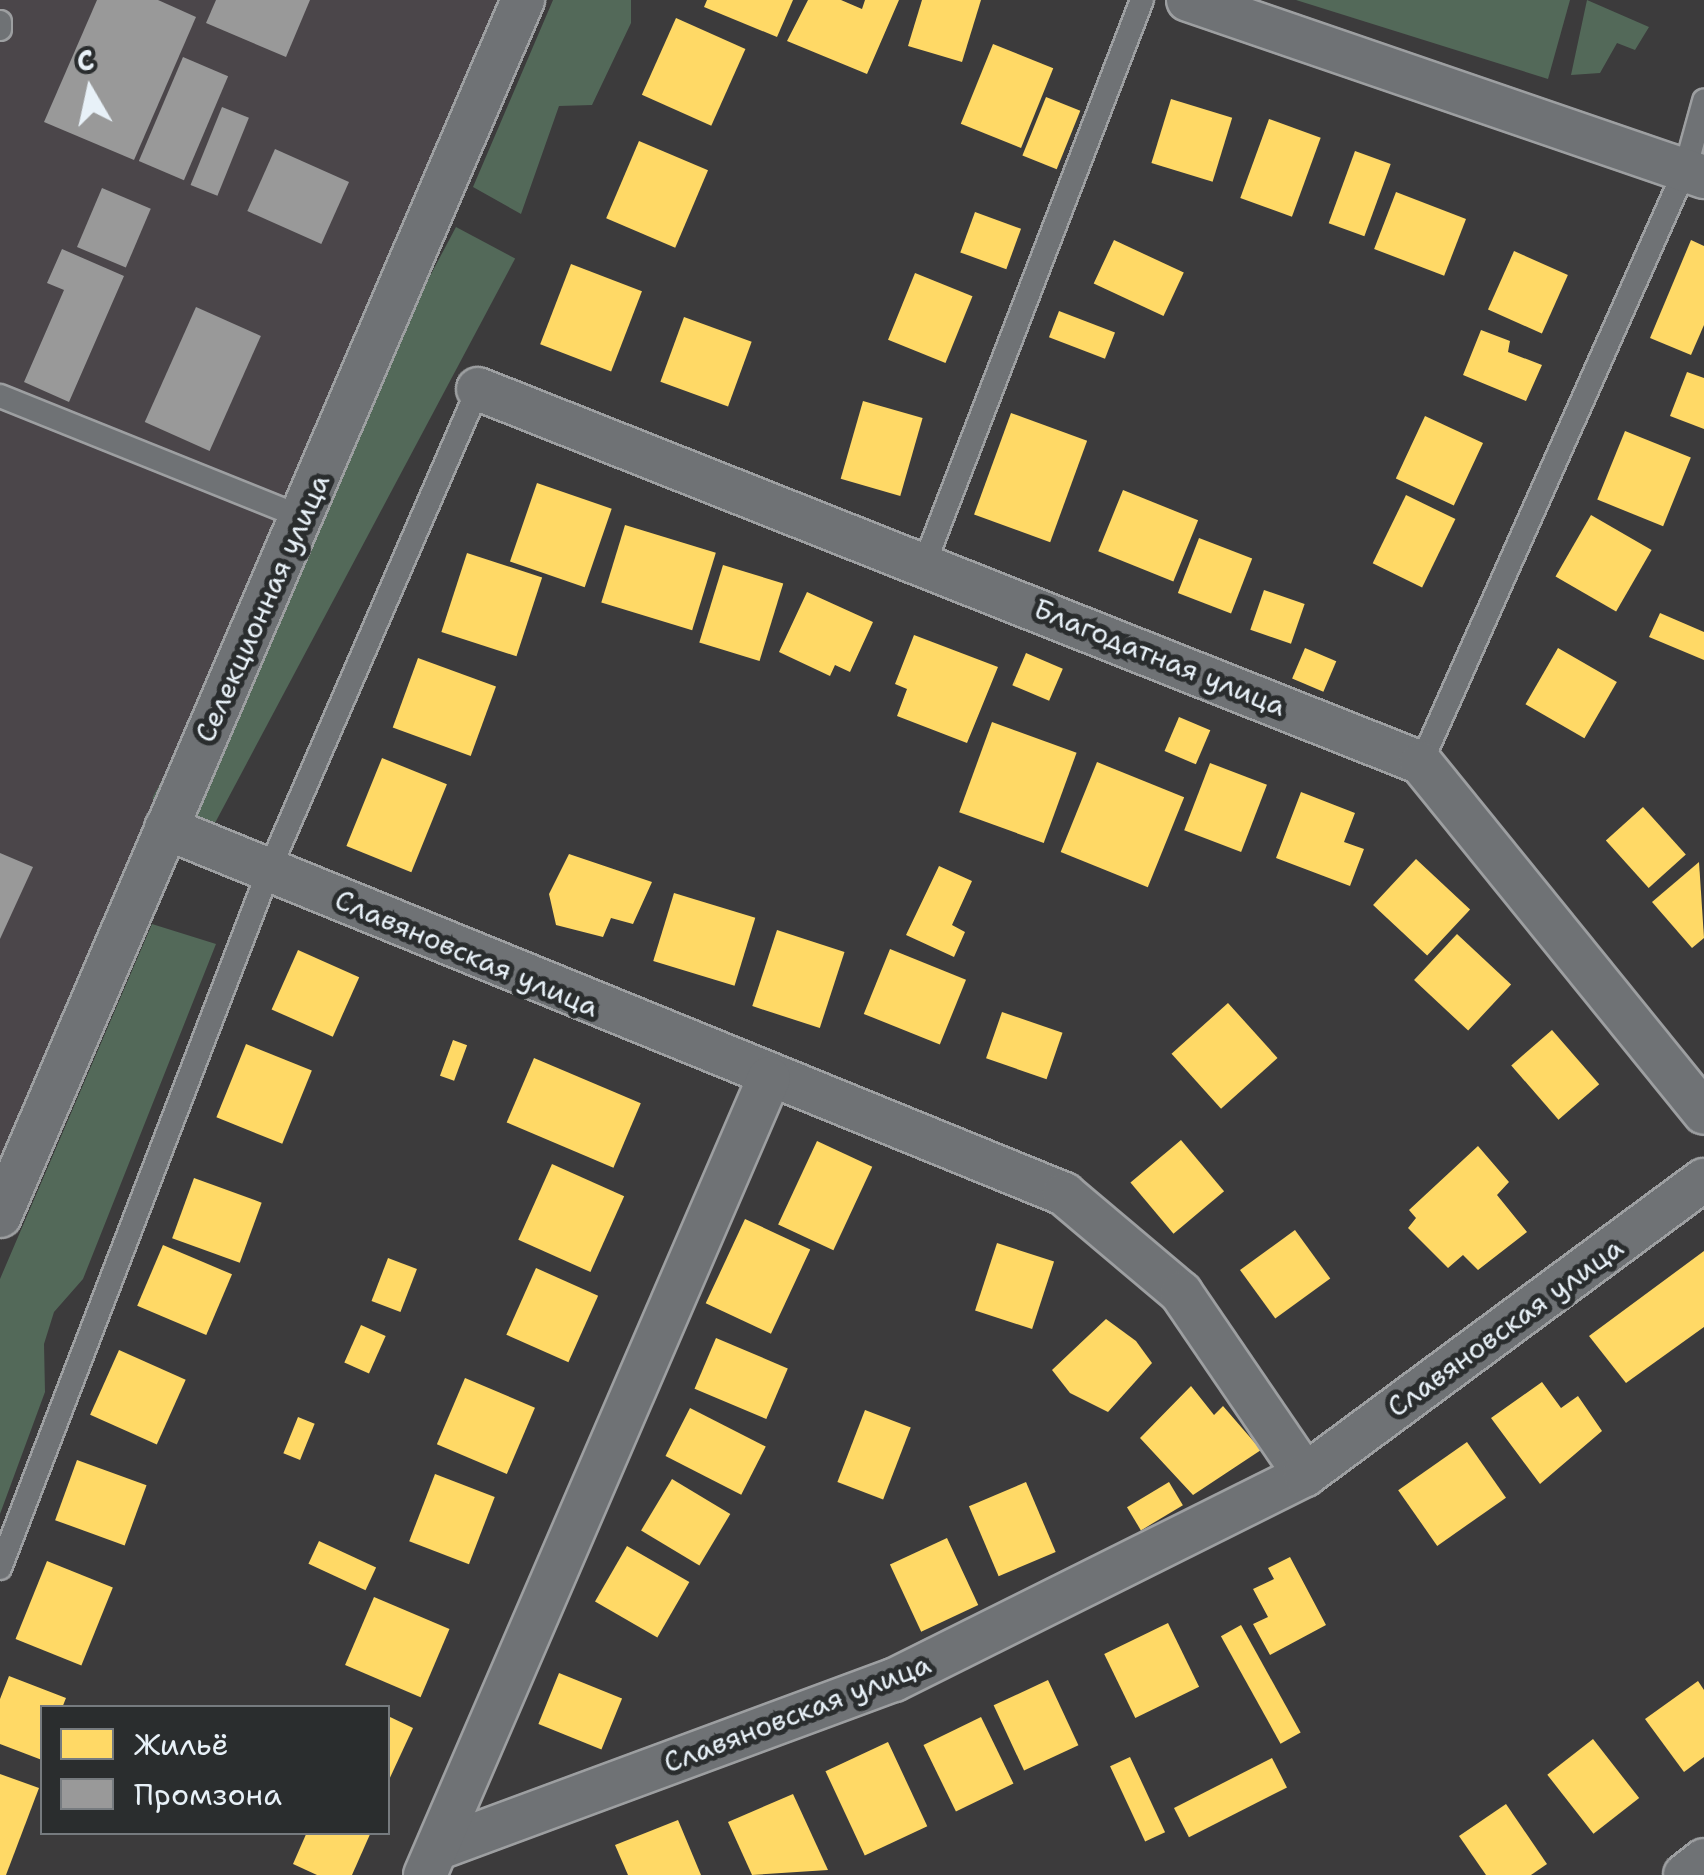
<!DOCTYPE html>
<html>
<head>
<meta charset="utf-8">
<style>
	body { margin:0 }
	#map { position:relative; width:1704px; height:1875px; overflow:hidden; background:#3c3b3c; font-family:"Shantell Sans",sans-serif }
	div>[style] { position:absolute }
	.built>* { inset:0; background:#4b464a }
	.green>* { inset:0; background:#536959; transform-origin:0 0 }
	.homes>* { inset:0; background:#ffd966; transform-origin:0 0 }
	.industry>* { inset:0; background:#999; transform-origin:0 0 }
	.roads { filter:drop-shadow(2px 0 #9d9fa1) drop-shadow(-2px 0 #9d9fa1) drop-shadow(0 2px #9d9fa1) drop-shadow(0 -2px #9d9fa1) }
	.service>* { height:22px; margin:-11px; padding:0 11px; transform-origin:11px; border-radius:11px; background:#6f7275 }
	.minor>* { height:42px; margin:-21px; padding:0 21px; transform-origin:21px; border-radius:21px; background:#6f7275 }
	span { translate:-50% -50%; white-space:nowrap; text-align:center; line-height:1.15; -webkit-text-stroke:10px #2a2d2e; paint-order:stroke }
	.street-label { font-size:28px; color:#e8f1f8 }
	.legend { position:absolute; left:40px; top:1705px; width:350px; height:130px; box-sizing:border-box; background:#2a2d2e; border:2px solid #767b7f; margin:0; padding:12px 18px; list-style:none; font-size:30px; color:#e8f1f8 }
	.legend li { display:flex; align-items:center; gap:20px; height:50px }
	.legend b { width:50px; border:2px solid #767b7f }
	.north { position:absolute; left:40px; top:40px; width:100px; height:100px; -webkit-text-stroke:8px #2a2d2e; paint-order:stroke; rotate:351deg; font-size:28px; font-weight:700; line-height:40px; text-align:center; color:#e8f1f8 }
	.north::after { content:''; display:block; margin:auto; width:35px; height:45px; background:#e8f1f8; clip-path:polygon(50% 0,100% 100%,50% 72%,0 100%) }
</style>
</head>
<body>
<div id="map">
	<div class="built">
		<div style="clip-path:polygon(0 0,517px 0,0 1184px)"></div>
	</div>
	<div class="green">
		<div style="clip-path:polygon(553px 0,631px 0,631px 23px,592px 105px,559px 106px,521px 214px,473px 187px)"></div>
		<div style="clip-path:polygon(1296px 0,1570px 0,1548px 79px)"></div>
		<div style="clip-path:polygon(1587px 0,1649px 27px,1635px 50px,1617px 43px,1600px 73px,1571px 75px)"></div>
		<div style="left:456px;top:227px;width:67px;height:647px;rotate:28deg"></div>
		<div style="clip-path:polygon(152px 924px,216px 944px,83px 1279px,54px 1312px,44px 1344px,45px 1392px,0 1514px,0 1279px)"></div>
	</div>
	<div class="homes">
		<div style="clip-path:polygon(707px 0,793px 0,777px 37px,704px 7px)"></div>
		<div style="clip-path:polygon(808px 0,841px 0,862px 9px,865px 0,899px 0,867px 74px,787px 41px)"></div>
		<div style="clip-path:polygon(922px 0,981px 0,962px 62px,908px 46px)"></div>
		<div style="left:676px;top:18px;width:76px;height:84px;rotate:24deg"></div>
		<div style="left:993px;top:44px;width:65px;height:86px;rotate:22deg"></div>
		<div style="left:1046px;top:97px;width:37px;height:63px;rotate:22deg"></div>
		<div style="left:1171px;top:99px;width:64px;height:67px;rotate:17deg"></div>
		<div style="left:1269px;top:119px;width:55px;height:84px;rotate:20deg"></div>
		<div style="left:639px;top:141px;width:75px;height:84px;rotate:23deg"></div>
		<div style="left:1355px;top:151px;width:38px;height:77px;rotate:20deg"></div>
		<div style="left:1396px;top:192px;width:75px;height:61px;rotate:21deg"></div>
		<div style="left:975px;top:212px;width:49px;height:43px;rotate:20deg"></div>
		<div style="left:1114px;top:240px;width:77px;height:48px;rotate:25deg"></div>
		<div style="clip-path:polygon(1691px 240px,1704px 246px,1704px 325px,1691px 355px,1650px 338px)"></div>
		<div style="left:1514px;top:251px;width:59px;height:64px;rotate:24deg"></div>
		<div style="left:571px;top:264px;width:76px;height:86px;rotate:21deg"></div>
		<div style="left:915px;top:273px;width:62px;height:72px;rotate:22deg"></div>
		<div style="left:1059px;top:311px;width:60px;height:28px;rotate:21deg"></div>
		<div style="left:684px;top:317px;width:72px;height:69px;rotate:20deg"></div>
		<div style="clip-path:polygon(1481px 330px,1510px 341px,1508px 352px,1542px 365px,1526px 401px,1463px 375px)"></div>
		<div style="clip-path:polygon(1687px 372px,1704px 378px,1704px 429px,1670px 416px)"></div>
		<div style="left:863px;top:401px;width:62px;height:81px;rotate:16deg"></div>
		<div style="left:1011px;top:413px;width:81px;height:108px;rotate:20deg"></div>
		<div style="left:1425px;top:416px;width:64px;height:69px;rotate:25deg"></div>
		<div style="left:1625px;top:431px;width:71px;height:74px;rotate:22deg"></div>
		<div style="left:537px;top:483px;width:79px;height:83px;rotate:19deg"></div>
		<div style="left:1123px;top:490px;width:81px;height:66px;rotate:22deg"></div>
		<div style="left:1406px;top:495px;width:55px;height:76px;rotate:26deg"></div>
		<div style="left:1591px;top:515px;width:70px;height:71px;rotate:30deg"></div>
		<div style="left:625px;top:525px;width:95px;height:81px;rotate:17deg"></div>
		<div style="left:1199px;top:538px;width:57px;height:59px;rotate:21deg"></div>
		<div style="left:467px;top:553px;width:79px;height:83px;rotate:18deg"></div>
		<div style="left:723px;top:565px;width:63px;height:81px;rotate:17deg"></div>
		<div style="left:1264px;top:590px;width:43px;height:42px;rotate:19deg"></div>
		<div style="clip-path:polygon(807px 592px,873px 622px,850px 672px,835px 665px,830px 676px,779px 652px)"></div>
		<div style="clip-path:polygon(1660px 613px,1704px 632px,1704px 660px,1649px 637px)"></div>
		<div style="clip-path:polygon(914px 635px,998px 667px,967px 743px,897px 716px,907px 689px,895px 684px)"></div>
		<div style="left:1305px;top:648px;width:34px;height:33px;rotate:23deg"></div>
		<div style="left:1558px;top:648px;width:68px;height:65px;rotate:30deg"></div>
		<div style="left:1026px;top:653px;width:40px;height:35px;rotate:23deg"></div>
		<div style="left:418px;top:658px;width:83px;height:74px;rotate:20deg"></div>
		<div style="left:1179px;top:717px;width:34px;height:37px;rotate:23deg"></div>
		<div style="left:992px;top:722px;width:90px;height:96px;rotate:20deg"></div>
		<div style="left:382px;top:758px;width:70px;height:95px;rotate:22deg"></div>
		<div style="left:1097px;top:762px;width:94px;height:97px;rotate:22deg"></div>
		<div style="left:1210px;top:763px;width:61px;height:72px;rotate:21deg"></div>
		<div style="clip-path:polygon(1301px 792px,1355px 813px,1344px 842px,1364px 849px,1350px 886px,1276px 858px)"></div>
		<div style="left:1643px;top:807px;width:64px;height:50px;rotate:48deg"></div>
		<div style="clip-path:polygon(569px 854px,652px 882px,633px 924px,611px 918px,603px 937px,556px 925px,549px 894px)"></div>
		<div style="left:1416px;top:859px;width:74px;height:63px;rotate:43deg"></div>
		<div style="clip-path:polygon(1699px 862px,1704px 938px,1692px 948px,1652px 902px)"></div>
		<div style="clip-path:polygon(939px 866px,972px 881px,952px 925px,965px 932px,954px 957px,906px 935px)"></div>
		<div style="left:674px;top:893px;width:85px;height:71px;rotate:17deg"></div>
		<div style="left:777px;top:930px;width:71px;height:80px;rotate:18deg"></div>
		<div style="left:1457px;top:934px;width:74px;height:63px;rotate:43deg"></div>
		<div style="left:890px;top:949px;width:82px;height:70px;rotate:22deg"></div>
		<div style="left:298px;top:950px;width:67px;height:65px;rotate:24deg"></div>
		<div style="left:1228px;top:1003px;width:74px;height:76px;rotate:48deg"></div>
		<div style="left:1002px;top:1012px;width:64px;height:49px;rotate:19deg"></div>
		<div style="left:1552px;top:1030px;width:72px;height:54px;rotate:49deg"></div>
		<div style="left:453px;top:1040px;width:15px;height:38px;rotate:20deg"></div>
		<div style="left:246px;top:1044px;width:71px;height:79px;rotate:22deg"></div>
		<div style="left:534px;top:1058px;width:116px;height:70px;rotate:23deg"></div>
		<div style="left:1181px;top:1140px;width:67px;height:66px;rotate:50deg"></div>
		<div style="left:817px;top:1141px;width:61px;height:92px;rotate:25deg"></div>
		<div style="clip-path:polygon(1478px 1146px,1509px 1182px,1497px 1195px,1527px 1232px,1478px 1270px,1463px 1255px,1448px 1268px,1408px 1228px,1416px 1218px,1409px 1210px)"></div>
		<div style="left:552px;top:1164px;width:79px;height:83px;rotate:24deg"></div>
		<div style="left:194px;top:1178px;width:72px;height:64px;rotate:20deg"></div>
		<div style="left:745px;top:1219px;width:72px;height:93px;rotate:25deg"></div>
		<div style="left:1295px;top:1230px;width:60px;height:68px;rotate:54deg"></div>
		<div style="left:997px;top:1243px;width:60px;height:71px;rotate:18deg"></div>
		<div style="left:163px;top:1245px;width:75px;height:66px;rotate:23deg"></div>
		<div style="clip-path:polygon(1704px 1251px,1704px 1327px,1626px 1383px,1589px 1336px)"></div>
		<div style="left:388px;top:1258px;width:31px;height:46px;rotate:21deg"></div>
		<div style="left:536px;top:1268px;width:68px;height:73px;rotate:24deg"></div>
		<div style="clip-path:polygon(1106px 1319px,1136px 1341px,1152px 1363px,1108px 1412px,1070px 1393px,1052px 1370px)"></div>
		<div style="left:361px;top:1325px;width:27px;height:41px;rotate:24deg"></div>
		<div style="left:716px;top:1338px;width:78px;height:55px;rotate:23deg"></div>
		<div style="left:119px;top:1350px;width:73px;height:71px;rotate:24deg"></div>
		<div style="left:465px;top:1378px;width:76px;height:72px;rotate:23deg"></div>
		<div style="clip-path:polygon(1542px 1382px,1561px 1408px,1578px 1396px,1602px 1431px,1540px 1484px,1491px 1418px)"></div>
		<div style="clip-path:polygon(1191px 1386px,1214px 1415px,1223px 1406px,1261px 1450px,1193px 1495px,1140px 1438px)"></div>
		<div style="left:690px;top:1408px;width:85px;height:54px;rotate:27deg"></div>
		<div style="left:865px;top:1410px;width:49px;height:77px;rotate:21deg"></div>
		<div style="left:298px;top:1417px;width:18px;height:39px;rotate:22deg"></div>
		<div style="left:1467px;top:1442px;width:68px;height:84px;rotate:55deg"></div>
		<div style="left:77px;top:1460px;width:74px;height:64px;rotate:20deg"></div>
		<div style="left:435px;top:1474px;width:64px;height:72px;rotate:21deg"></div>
		<div style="left:672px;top:1479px;width:68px;height:60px;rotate:31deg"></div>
		<div style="left:1026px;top:1482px;width:76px;height:62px;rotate:67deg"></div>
		<div style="left:1169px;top:1482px;width:27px;height:49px;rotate:59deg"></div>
		<div style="left:947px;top:1538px;width:74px;height:63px;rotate:65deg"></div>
		<div style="left:319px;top:1541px;width:63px;height:25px;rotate:25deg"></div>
		<div style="left:627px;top:1546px;width:72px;height:64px;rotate:30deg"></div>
		<div style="clip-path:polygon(1290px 1557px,1326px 1625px,1270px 1655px,1253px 1624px,1268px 1617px,1253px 1589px,1274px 1579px,1268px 1568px)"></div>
		<div style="left:47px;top:1561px;width:71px;height:84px;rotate:22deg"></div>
		<div style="left:374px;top:1597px;width:82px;height:74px;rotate:23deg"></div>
		<div style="left:1168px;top:1623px;width:71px;height:71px;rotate:64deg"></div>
		<div style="left:1241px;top:1625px;width:123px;height:23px;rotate:61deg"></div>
		<div style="left:559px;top:1673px;width:68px;height:55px;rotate:22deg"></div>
		<div style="clip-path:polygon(9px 1676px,66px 1698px,62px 1708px,42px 1708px,42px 1760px,0 1744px,0 1699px)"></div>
		<div style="left:1048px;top:1680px;width:72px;height:60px;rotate:65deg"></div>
		<div style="clip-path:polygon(1698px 1681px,1704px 1690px,1704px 1757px,1684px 1772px,1645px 1719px)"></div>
		<div style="clip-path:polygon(388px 1716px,413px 1728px,388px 1782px)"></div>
		<div style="left:981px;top:1717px;width:74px;height:64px;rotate:64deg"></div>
		<div style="left:1593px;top:1739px;width:75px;height:58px;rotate:52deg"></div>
		<div style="left:888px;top:1742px;width:93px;height:69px;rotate:65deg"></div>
		<div style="left:1130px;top:1757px;width:83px;height:22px;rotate:65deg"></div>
		<div style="left:1272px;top:1758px;width:33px;height:110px;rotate:63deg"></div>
		<div style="clip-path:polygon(0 1774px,39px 1788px,6px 1875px,0 1875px)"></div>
		<div style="clip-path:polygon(793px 1794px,828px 1870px,752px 1875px,728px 1822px)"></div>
		<div style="clip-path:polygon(1506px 1804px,1547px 1864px,1531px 1875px,1486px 1875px,1459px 1836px)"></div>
		<div style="clip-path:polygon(678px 1820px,701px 1875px,628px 1875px,615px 1845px)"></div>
		<div style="clip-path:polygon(307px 1832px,371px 1832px,352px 1875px,317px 1875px,293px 1864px)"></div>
	</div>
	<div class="industry">
		<div style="clip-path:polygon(97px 0,158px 0,196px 17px,134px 160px,44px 122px)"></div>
		<div style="clip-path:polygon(216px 0,310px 0,286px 57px,206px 23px)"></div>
		<div style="left:183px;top:57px;width:49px;height:113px;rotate:23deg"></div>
		<div style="left:222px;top:107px;width:29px;height:84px;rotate:22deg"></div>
		<div style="left:275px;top:149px;width:81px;height:68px;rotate:24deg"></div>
		<div style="left:102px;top:188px;width:53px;height:64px;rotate:23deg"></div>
		<div style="clip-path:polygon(62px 249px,124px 276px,69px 402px,24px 382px,64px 290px,47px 283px)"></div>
		<div style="left:196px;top:307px;width:71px;height:126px;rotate:24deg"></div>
		<div style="clip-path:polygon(0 853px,33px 867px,0 939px)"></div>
	</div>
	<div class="roads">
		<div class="service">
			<div style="left:0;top:22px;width:7px;rotate:90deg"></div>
			<div style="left:0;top:396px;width:327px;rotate:21.9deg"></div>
			<div style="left:925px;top:562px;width:602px;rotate:-68.89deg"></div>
			<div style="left:1421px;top:763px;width:649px;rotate:-66deg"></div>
			<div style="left:1685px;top:170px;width:72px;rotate:-74.6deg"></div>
			<div style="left:0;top:1568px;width:748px;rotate:-68.92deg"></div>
			<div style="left:269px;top:870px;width:524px;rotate:-66.51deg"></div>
		</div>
		<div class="minor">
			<div style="left:1188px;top:0;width:546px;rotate:18.93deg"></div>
			<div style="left:478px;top:389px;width:1014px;rotate:21.63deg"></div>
			<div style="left:1421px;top:763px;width:450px;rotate:51deg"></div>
			<div style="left:166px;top:828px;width:970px;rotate:22.17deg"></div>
			<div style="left:1064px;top:1194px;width:153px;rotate:40.2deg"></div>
			<div style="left:1181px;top:1293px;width:220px;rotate:55.7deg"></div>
			<div style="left:0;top:1216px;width:1324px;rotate:-66.73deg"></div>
			<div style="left:439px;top:1848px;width:485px;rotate:-20.3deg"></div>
			<div style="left:894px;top:1680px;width:459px;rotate:-26.5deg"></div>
			<div style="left:1305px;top:1475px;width:496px;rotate:-36.5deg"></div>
			<div style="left:425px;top:1875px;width:868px;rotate:-66.65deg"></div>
			<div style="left:1685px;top:1875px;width:24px;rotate:-38deg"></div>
		</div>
	</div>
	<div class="street-label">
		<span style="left:262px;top:608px;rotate:-66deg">Селекционная улица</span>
		<span style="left:1160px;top:657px;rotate:22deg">Благодатная улица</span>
		<span style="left:467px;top:953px;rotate:23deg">Славяновская улица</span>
		<span style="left:1505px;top:1327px;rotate:-36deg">Славяновская улица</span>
		<span style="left:797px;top:1713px;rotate:-21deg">Славяновская улица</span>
	</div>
	<ul class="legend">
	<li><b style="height:28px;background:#ffd966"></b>Жильё</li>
	<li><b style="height:28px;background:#999"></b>Промзона</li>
	</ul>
	<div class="north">С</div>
</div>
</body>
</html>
